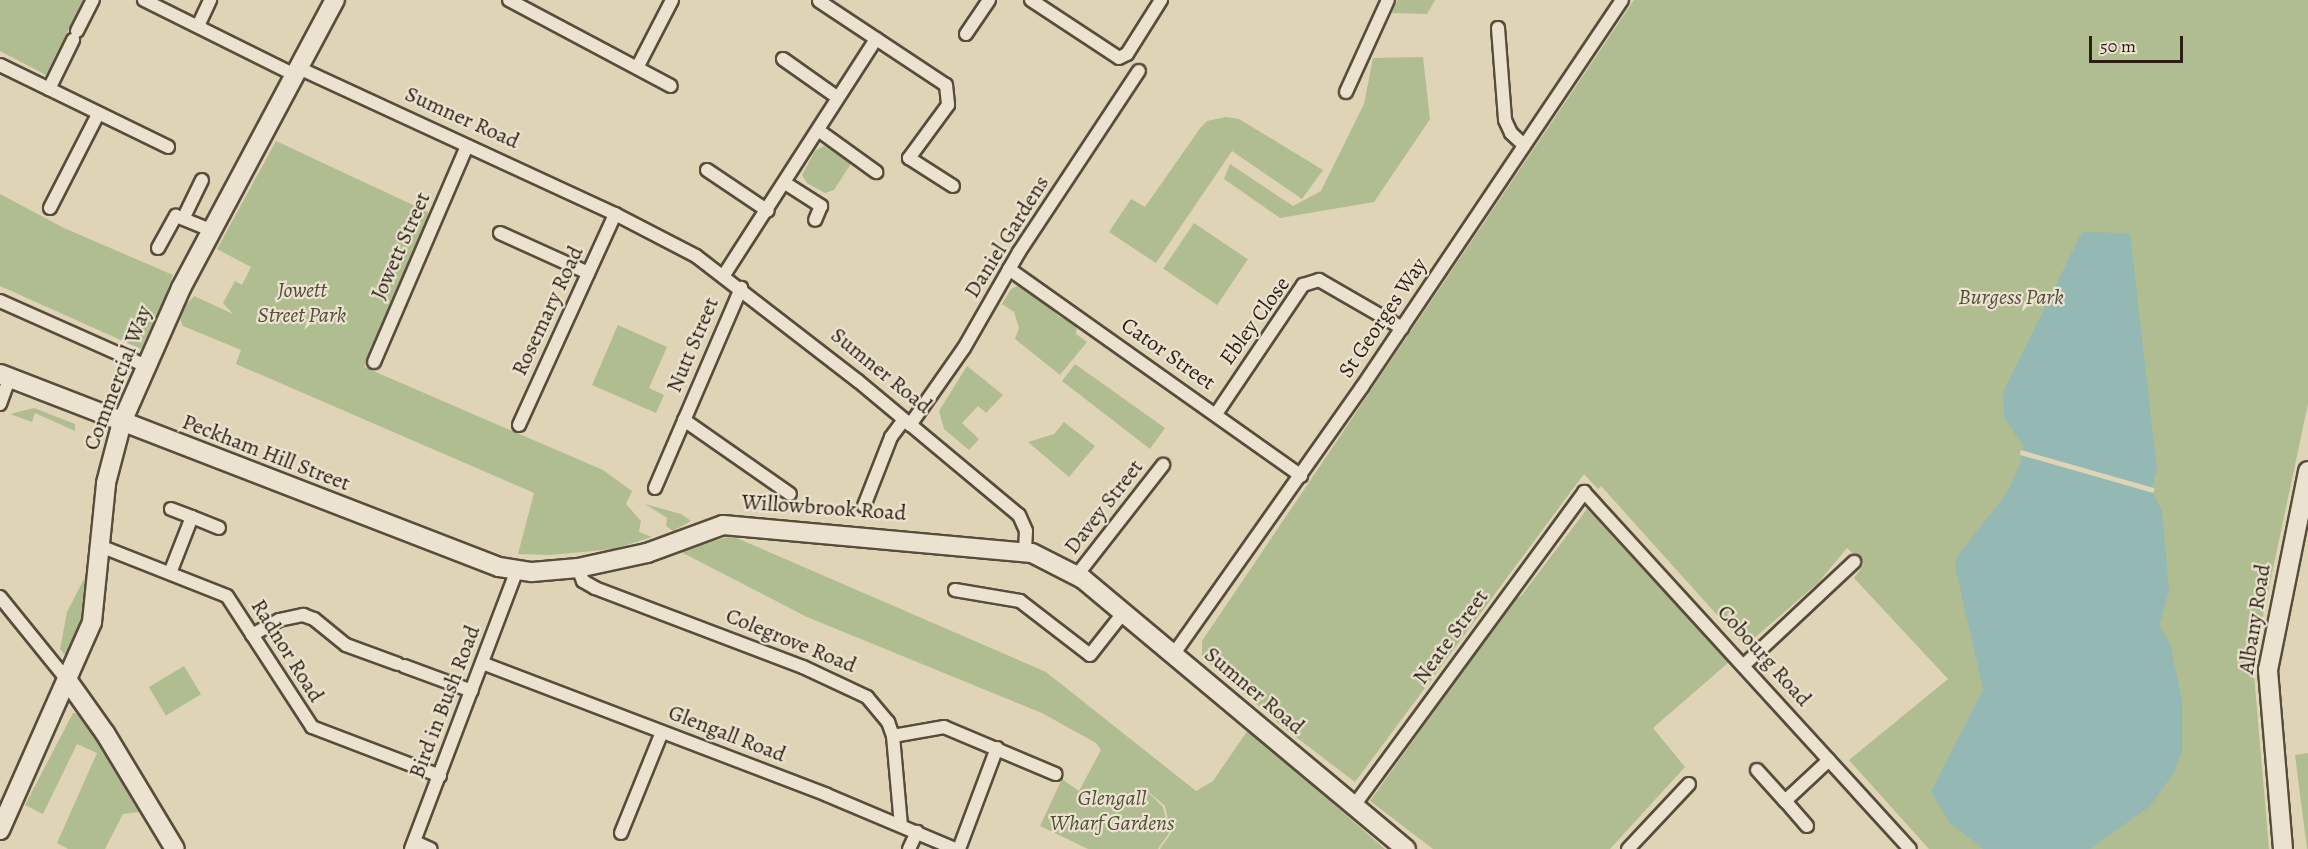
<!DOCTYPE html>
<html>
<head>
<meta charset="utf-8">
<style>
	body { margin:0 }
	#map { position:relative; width:2308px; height:849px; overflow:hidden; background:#e0d4b7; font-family:Alegreya,serif }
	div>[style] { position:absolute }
	.green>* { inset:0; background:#b0bd90; transform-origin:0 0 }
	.water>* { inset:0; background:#94b8b3 }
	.pier>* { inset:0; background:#e0d4b7; transform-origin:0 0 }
	.roads { filter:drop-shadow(2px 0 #584c3b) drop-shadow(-2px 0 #584c3b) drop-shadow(0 2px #584c3b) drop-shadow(0 -2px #584c3b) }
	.street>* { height:12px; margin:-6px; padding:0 6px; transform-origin:6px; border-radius:6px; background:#ebe3d0 }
	.secondary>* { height:18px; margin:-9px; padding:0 9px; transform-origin:9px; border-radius:9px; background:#ebe3d0 }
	span { translate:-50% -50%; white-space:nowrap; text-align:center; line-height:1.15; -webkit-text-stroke:4.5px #ebe3d0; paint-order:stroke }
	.street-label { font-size:22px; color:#2b1f12 }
	.park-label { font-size:22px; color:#534e38; font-style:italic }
	.scale { position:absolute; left:2089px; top:36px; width:94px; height:27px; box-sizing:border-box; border:3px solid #2b1f12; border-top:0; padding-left:8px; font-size:18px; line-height:21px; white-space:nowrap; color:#2b1f12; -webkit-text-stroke:4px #ebe3d0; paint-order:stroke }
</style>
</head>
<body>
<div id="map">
	<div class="green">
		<div style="clip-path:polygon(0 0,83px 0,46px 75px,0 51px)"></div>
		<div style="clip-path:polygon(1398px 0,1435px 0,1427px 14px,1392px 13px)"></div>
		<div style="clip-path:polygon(1634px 0,2308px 0,2308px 404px,2253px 663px,2269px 849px,1929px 849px,1849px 760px,1948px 679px,1854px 578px,1864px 564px,1847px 548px,1818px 583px,1745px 646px,1601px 486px,1598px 489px,1584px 474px,1355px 782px,1288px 731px,1202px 657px,1202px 641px)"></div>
		<div style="clip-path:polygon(1423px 57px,1430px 119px,1374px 202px,1280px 218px,1224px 179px,1230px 164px,1293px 206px,1321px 191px,1364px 104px,1373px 58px)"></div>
		<div style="clip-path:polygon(1226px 117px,1239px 119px,1323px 170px,1302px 199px,1232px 151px,1156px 263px,1109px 232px,1131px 199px,1145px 207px,1201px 127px,1207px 121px)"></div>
		<div style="clip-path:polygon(276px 141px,430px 213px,364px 367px,603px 470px,632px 491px,626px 504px,641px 521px,639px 532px,652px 537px,614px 549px,550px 555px,518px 554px,534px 493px,236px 364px,241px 350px,183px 326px,180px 318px,159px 309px,141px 349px,0 286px,0 194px,64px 228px,173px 275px,165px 296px,186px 305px,194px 296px,233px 314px,223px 303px,235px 281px,242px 285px,251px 267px,217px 249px)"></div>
		<div style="clip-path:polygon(824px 146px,852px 162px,834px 190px,825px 193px,807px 183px,802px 175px,815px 151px)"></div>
		<div style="left:1194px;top:223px;width:65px;height:55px;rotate:34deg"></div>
		<div style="clip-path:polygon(1017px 286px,1028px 289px,1060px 317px,1077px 325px,1076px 334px,1087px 342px,1060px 375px,1015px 339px,1019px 328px,1014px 312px,1002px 304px,1011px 289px)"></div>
		<div style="clip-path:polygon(618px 325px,667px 347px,649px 388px,664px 395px,656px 413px,592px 385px)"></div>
		<div style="clip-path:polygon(1075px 364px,1165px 428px,1150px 449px,1062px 381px)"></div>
		<div style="clip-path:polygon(967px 366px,1003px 395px,986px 413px,978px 406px,962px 423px,979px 439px,969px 450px,944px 429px,939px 411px)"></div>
		<div style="clip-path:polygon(34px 408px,75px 424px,75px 431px,35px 413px,32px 422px,10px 414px)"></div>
		<div style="clip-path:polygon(1064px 422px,1095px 446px,1069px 477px,1028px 442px,1054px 434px)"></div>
		<div style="clip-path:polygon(645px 504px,681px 514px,691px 521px,673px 531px,666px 526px,667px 518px)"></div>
		<div style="clip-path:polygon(1587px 509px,1729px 662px,1653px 728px,1685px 767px,1610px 849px,1433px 849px,1370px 801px,1515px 598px,1521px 596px)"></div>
		<div style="clip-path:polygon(732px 536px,1046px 672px,1196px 791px,1213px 781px,1248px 730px,1385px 849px,1160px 849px,1171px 833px,1165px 806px,1142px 786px,1163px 807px,1169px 833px,1158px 849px,1088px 849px,1040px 826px,1062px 779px,1079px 791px,1101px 750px,1096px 743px,1042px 713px,807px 617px,679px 551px)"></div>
		<div style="clip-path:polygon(85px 577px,84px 616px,69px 653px,64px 654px,60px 649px,67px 612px)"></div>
		<div style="left:184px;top:666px;width:33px;height:41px;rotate:59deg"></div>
		<div style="clip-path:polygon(73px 713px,81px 714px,139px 812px,123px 814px,105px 849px,68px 849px,57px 843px,97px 753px,77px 744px,43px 814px,25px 805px)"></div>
		<div style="clip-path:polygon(2308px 753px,2308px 849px,2307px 849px,2295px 755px)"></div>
	</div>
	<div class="water">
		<div style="clip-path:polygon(2082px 232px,2130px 233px,2157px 470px,2152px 489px,2162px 511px,2169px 591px,2159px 626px,2170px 643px,2182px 701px,2182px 752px,2173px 774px,2150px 806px,2090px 849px,1983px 849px,1949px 822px,1931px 792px,1983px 689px,1955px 566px,1958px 555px,2007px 493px,2021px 461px,2023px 446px,2004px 417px,2003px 392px)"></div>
	</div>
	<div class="pier">
		<div style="left:2021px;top:450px;width:139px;height:5px;rotate:16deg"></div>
	</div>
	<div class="roads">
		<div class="street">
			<div style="left:144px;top:0;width:171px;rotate:26.4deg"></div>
			<div style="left:509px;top:0;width:183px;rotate:28deg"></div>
			<div style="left:1031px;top:0;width:105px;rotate:33.4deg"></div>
			<div style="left:1119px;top:58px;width:9px;rotate:-27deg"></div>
			<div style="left:1127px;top:54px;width:64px;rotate:-57.8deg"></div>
			<div style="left:819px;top:1px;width:152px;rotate:33.5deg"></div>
			<div style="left:946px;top:85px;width:20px;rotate:84deg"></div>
			<div style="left:948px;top:105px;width:66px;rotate:126.3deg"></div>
			<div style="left:909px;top:158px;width:52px;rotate:32.5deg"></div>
			<div style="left:198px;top:26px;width:29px;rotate:-65deg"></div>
			<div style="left:1498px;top:28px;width:92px;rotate:85.6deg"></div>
			<div style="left:1505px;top:120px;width:14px;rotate:65deg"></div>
			<div style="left:1511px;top:133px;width:18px;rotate:43deg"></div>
			<div style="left:77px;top:31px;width:35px;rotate:-63deg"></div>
			<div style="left:966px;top:34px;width:41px;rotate:-55.9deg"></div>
			<div style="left:783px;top:59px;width:67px;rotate:35.3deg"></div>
			<div style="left:0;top:65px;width:187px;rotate:26deg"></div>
			<div style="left:638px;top:66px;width:74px;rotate:-62.7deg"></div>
			<div style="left:301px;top:69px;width:346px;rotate:24.8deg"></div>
			<div style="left:615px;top:214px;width:91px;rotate:27.4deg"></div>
			<div style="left:696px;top:256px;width:205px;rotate:37.7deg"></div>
			<div style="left:858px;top:381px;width:209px;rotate:39.8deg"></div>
			<div style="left:1019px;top:515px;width:17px;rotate:66deg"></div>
			<div style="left:1026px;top:531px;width:20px;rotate:93deg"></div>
			<div style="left:49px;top:89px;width:55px;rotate:-63.9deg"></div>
			<div style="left:1346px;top:92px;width:101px;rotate:-65.5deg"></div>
			<div style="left:818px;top:130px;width:72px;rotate:35.9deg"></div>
			<div style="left:707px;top:170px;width:73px;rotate:33.9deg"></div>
			<div style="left:785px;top:183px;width:43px;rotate:32.6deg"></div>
			<div style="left:821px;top:206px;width:15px;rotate:113deg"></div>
			<div style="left:50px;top:208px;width:106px;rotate:-62.9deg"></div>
			<div style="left:184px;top:217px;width:41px;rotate:-64.1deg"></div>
			<div style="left:500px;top:233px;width:97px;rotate:24.4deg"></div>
			<div style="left:158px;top:248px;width:37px;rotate:-61deg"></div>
			<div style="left:176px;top:216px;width:40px;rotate:22deg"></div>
			<div style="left:1009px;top:269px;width:358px;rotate:35.3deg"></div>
			<div style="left:724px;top:275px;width:281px;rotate:-57.2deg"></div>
			<div style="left:0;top:301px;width:160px;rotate:24deg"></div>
			<div style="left:374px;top:362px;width:235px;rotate:-66.7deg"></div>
			<div style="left:0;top:404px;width:29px;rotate:-70deg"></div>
			<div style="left:1216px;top:414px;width:156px;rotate:-56deg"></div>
			<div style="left:1303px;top:285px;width:17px;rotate:-17deg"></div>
			<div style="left:1319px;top:280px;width:96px;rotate:30deg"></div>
			<div style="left:684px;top:420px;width:129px;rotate:34.9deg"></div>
			<div style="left:519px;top:425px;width:232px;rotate:-65.5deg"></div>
			<div style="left:910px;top:425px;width:94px;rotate:-55deg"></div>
			<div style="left:964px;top:348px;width:111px;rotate:-60.2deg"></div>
			<div style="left:1019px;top:252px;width:217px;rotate:-56.5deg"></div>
			<div style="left:655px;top:488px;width:218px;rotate:-66.7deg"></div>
			<div style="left:864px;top:506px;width:74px;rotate:-68.6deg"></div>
			<div style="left:891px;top:437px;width:21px;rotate:-53deg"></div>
			<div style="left:171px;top:509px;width:22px;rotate:21deg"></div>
			<div style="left:100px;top:546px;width:136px;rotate:21.5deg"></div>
			<div style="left:227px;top:596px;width:156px;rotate:57deg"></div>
			<div style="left:312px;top:727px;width:137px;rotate:20.9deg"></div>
			<div style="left:578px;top:568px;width:14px;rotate:69deg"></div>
			<div style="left:583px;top:581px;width:14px;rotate:30deg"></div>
			<div style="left:595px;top:588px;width:222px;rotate:20.8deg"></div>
			<div style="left:803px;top:667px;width:71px;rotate:25.1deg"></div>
			<div style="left:867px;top:697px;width:33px;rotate:50deg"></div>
			<div style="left:888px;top:722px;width:15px;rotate:70deg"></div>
			<div style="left:893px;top:736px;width:89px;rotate:84.9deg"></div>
			<div style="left:170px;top:573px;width:60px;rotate:-68.6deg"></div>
			<div style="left:192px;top:517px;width:29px;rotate:22deg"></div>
			<div style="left:1077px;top:575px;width:140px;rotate:-52deg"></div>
			<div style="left:955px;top:590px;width:66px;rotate:9.6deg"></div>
			<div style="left:1020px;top:601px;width:88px;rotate:37.6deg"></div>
			<div style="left:1090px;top:655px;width:53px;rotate:-51.8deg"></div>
			<div style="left:0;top:597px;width:108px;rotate:51deg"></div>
			<div style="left:252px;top:635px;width:31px;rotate:-29deg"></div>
			<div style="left:279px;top:620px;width:25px;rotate:-12deg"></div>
			<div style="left:303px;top:615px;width:12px;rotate:20deg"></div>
			<div style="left:314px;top:619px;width:41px;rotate:39.1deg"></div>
			<div style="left:346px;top:645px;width:55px;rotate:20.1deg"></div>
			<div style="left:1173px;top:655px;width:328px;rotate:-54.8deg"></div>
			<div style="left:1362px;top:387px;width:466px;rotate:-56.1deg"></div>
			<div style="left:482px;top:663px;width:369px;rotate:20.9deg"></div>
			<div style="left:827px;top:795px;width:139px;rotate:22.9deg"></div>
			<div style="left:1744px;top:665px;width:151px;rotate:-43.1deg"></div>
			<div style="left:404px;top:666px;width:72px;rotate:20.2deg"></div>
			<div style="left:893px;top:736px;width:52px;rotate:-10deg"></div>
			<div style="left:944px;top:727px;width:121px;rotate:22.9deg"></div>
			<div style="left:1757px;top:770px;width:42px;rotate:47.9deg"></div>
			<div style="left:1353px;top:807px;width:391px;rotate:-53.7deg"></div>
			<div style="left:1584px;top:492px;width:483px;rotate:47.6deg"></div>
			<div style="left:1807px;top:826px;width:33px;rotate:-131deg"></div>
			<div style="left:1785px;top:801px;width:60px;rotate:-43deg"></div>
			<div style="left:621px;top:833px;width:109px;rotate:-67.9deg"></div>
			<div style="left:415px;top:842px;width:17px;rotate:24deg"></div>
			<div style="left:411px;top:849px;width:298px;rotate:-69.2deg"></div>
			<div style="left:909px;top:849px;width:19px;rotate:-65deg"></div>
			<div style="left:959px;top:849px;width:108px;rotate:-69.4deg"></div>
			<div style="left:1628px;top:849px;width:89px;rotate:-46.8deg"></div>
		</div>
		<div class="secondary">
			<div style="left:0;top:374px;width:535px;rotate:21.15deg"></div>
			<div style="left:499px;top:567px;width:33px;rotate:9deg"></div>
			<div style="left:532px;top:572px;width:46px;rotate:-5deg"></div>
			<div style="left:578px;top:568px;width:71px;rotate:-12.3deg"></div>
			<div style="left:647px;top:553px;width:81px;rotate:-20.2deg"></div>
			<div style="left:723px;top:525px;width:310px;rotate:5.2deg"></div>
			<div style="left:1032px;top:553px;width:57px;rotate:27deg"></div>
			<div style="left:1083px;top:579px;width:421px;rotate:39.9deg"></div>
			<div style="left:68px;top:681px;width:64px;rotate:54.6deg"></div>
			<div style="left:105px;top:733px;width:135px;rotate:58.9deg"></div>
			<div style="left:0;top:830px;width:227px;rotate:-66.1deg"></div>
			<div style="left:92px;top:622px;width:140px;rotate:-84.2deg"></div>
			<div style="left:106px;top:483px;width:63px;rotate:-75.3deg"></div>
			<div style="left:122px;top:422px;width:146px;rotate:-66.2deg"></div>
			<div style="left:181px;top:288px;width:327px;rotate:-61.9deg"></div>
			<div style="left:2283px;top:849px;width:180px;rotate:-94.8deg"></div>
			<div style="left:2268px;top:670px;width:203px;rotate:-78.6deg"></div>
		</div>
	</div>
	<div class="street-label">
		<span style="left:462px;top:118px;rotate:24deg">Sumner Road</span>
		<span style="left:1007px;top:237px;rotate:-58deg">Daniel Gardens</span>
		<span style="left:401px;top:246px;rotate:-66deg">Jowett Street</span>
		<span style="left:548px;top:311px;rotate:-65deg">Rosemary Road</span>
		<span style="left:1383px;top:318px;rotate:-56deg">St Georges Way</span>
		<span style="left:1255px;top:321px;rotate:-54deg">Ebley Close</span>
		<span style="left:693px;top:345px;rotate:-67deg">Nutt Street</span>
		<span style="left:1168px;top:354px;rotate:35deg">Cator Street</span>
		<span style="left:881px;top:371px;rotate:39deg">Sumner Road</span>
		<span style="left:118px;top:378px;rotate:-69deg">Commercial Way</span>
		<span style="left:266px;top:453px;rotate:21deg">Peckham Hill Street</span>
		<span style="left:1104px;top:507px;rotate:-52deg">Davey Street</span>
		<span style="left:824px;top:508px;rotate:4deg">Willowbrook Road</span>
		<span style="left:2255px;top:619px;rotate:-81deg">Albany Road</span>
		<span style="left:1451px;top:637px;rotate:-54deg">Neate Street</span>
		<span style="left:791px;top:641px;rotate:22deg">Colegrove Road</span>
		<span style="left:287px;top:651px;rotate:58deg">Radnor Road</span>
		<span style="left:1764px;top:656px;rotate:48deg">Cobourg Road</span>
		<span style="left:1254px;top:691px;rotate:40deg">Sumner Road</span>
		<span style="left:445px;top:702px;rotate:-69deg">Bird in Bush Road</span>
		<span style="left:727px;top:734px;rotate:21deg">Glengall Road</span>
	</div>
	<div class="park-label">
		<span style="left:302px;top:303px">Jowett<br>Street Park</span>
		<span style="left:2011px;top:298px">Burgess Park</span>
		<span style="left:1112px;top:811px">Glengall<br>Wharf Gardens</span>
	</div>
	<div class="scale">50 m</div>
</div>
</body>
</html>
